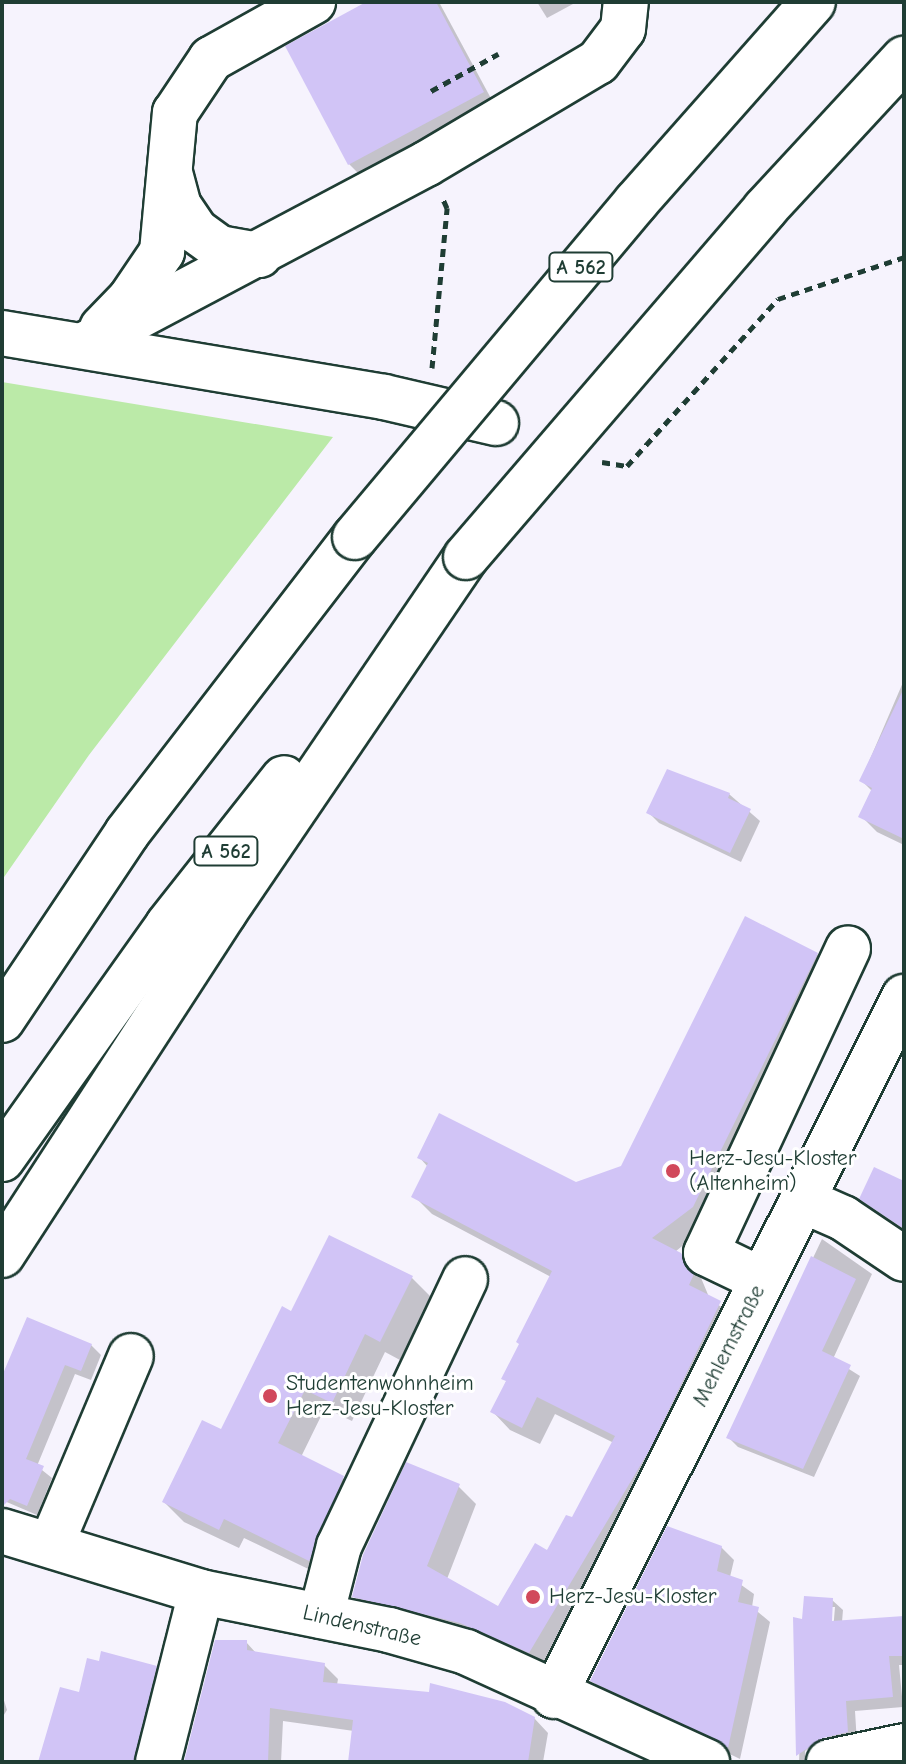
<!DOCTYPE html>
<html>
<head>
<meta charset="utf-8">
<style>
	body { margin:0 }
	#map { position:relative; width:906px; height:1764px; overflow:hidden; background:#f6f3fd; font-family:"Comic Neue",sans-serif }
	div>[style] { position:absolute }
	.green>* { inset:0; background:#bbeaa8 }
	.shadow>* { inset:0; background:#0003 }
	.building>* { inset:0; background:#d1c4f6 }
	.path>* { height:5px; margin-top:-2.5px; transform-origin:0; background:repeating-linear-gradient(90deg,#1f3d34 0 8px,transparent 0 14px) }
	.roads { filter:drop-shadow(2px 0 #1f3d34) drop-shadow(-2px 0 #1f3d34) drop-shadow(0 2px #1f3d34) drop-shadow(0 -2px #1f3d34) }
	.minor>* { height:44px; margin:-22px; padding:0 22px; transform-origin:22px; border-radius:22px; background:#fff }
	.highway>* { height:44px; margin:-22px; padding:0 22px; transform-origin:22px; border-radius:22px; background:#fff }
	.bridges { filter:drop-shadow(2px 0 #1f3d34) drop-shadow(-2px 0 #1f3d34) drop-shadow(0 2px #1f3d34) drop-shadow(0 -2px #1f3d34) }
	.highway-bridge>* { height:44px; margin:-22px; padding:0 22px; transform-origin:22px; border-radius:22px; background:#fff }
	.dots>* { width:22px; height:22px; translate:-50% -50%; box-sizing:border-box; border:4px solid #fff; border-radius:50% }
	span { translate:-50% -50%; white-space:nowrap; text-align:center; line-height:1.15; -webkit-text-stroke:6px #fff; paint-order:stroke }
	.shield-label span { padding:2px 6px; background:#fff; border:2px solid; border-radius:6px; -webkit-text-stroke-width:0 }
	.shield-label { font-size:20px; color:#1f3d34; font-weight:700 }
	.poi-label { font-size:22px; color:#1f3d34 }
	.left { translate:0 -50%; text-align:left }
	.street-label { font-size:22px; color:#1f3d34 }
	.frame { position:absolute; inset:0; border:4px solid #1f3d34; pointer-events:none }
</style>
</head>
<body>
<div id="map">
	<div class="green">
		<div style="clip-path:polygon(2px 382px,333px 437px,89px 755px,2px 880px)"></div>
	</div>
	<div class="shadow">
		<div style="clip-path:polygon(370px 2px,439px 2px,494px 104px,360px 175px,349px 164px)"></div>
		<div style="clip-path:polygon(537px 2px,572px 2px,573px 4px,547px 18px)"></div>
		<div style="clip-path:polygon(904px 680px,904px 845px,877px 832px,861px 816px,873px 792px,861px 780px)"></div>
		<div style="clip-path:polygon(729px 794px,760px 821px,741px 862px,659px 823px,648px 812px)"></div>
		<div style="clip-path:polygon(817px 954px,835px 972px,714px 1219px,675px 1252px,699px 1273px,709px 1297px,738px 1321px,547px 1670px,372px 1614px,354px 1596px,458px 1486px,476px 1504px,447px 1579px,498px 1608px,573px 1520px,614px 1443px,555px 1414px,540px 1444px,510px 1430px,493px 1412px,551px 1277px,432px 1214px,414px 1196px,428px 1167px,419px 1157px,575px 1184px,622px 1168px)"></div>
		<div style="clip-path:polygon(822px 1239px,872px 1274px,833px 1359px,860px 1376px,814px 1477px,738px 1447px,728px 1437px)"></div>
		<div style="clip-path:polygon(411px 1277px,431px 1297px,400px 1360px,385px 1352px,352px 1421px,325px 1408px,301px 1457px,343px 1478px,363px 1498px,329px 1579px,244px 1538px,239px 1548px,184px 1522px,164px 1502px,222px 1432px,292px 1314px)"></div>
		<div style="clip-path:polygon(91px 1345px,101px 1355px,91px 1380px,75px 1374px,37px 1466px,52px 1478px,37px 1515px,2px 1500px,2px 1382px)"></div>
		<div style="clip-path:polygon(721px 1547px,734px 1560px,730px 1577px,754px 1594px,752px 1607px,770px 1622px,740px 1759px,604px 1693px,592px 1680px)"></div>
		<div style="clip-path:polygon(evenodd,832px 1600px,843px 1610px,842px 1622px,904px 1618px,904px 1665px,899px 1665px,903px 1707px,855px 1711px,857px 1743px,818px 1762px,799px 1762px,804px 1622px,832px 1600px,831px 1607px,835px 1607px,833px 1631px,829px 1630px,831px 1607px,832px 1600px,829px 1730px,832px 1733px,805px 1757px,805px 1751px,829px 1730px)"></div>
		<div style="clip-path:polygon(246px 1642px,257px 1654px,324px 1665px,338px 1679px,337px 1685px,534px 1718px,548px 1733px,543px 1762px,350px 1762px,354px 1731px,283px 1721px,281px 1762px,186px 1762px)"></div>
		<div style="clip-path:polygon(156px 1667px,169px 1681px,149px 1762px,44px 1762px,80px 1694px)"></div>
		<div style="clip-path:polygon(2px 1694px,7px 1710px,2px 1718px)"></div>
	</div>
	<div class="building">
		<div style="clip-path:polygon(366px 2px,436px 2px,484px 92px,348px 165px,285px 46px)"></div>
		<div style="clip-path:polygon(904px 688px,904px 839px,858px 817px,872px 788px,859px 781px)"></div>
		<div style="clip-path:polygon(667px 769px,730px 793px,728px 798px,751px 809px,730px 853px,646px 813px)"></div>
		<div style="clip-path:polygon(745px 916px,818px 953px,693px 1207px,652px 1238px,681px 1253px,694px 1274px,689px 1285px,721px 1301px,650px 1449px,529px 1653px,460px 1623px,352px 1597px,363px 1555px,406px 1462px,460px 1484px,427px 1566px,498px 1606px,535px 1543px,547px 1550px,566px 1515px,572px 1517px,615px 1436px,537px 1397px,522px 1428px,490px 1412px,506px 1381px,501px 1379px,519px 1344px,516px 1342px,552px 1271px,411px 1197px,428px 1163px,417px 1158px,439px 1113px,576px 1182px,621px 1166px)"></div>
		<div style="clip-path:polygon(874px 1167px,904px 1181px,904px 1229px,859px 1199px)"></div>
		<div style="clip-path:polygon(329px 1235px,413px 1276px,380px 1342px,365px 1334px,332px 1403px,305px 1390px,278px 1443px,344px 1476px,309px 1561px,224px 1519px,219px 1530px,162px 1502px,202px 1420px,221px 1429px,282px 1306px,291px 1311px)"></div>
		<div style="clip-path:polygon(811px 1256px,856px 1279px,822px 1351px,851px 1365px,803px 1469px,726px 1438px)"></div>
		<div style="clip-path:polygon(27px 1317px,92px 1344px,81px 1371px,65px 1365px,26px 1459px,44px 1466px,27px 1506px,10px 1499px,2px 1507px,2px 1376px)"></div>
		<div style="clip-path:polygon(667px 1526px,722px 1546px,717px 1571px,743px 1580px,738px 1602px,759px 1607px,728px 1748px,590px 1681px)"></div>
		<div style="clip-path:polygon(804px 1596px,833px 1598px,832px 1621px,904px 1616px,904px 1656px,889px 1656px,893px 1697px,846px 1701px,848px 1732px,823px 1738px,796px 1756px,793px 1617px,802px 1619px)"></div>
		<div style="clip-path:polygon(215px 1640px,247px 1640px,247px 1650px,325px 1663px,323px 1682px,429px 1692px,430px 1683px,505px 1702px,535px 1717px,528px 1762px,348px 1762px,353px 1720px,270px 1708px,268px 1762px,184px 1762px)"></div>
		<div style="clip-path:polygon(101px 1651px,157px 1666px,134px 1762px,38px 1762px,60px 1687px,79px 1692px,87px 1658px,99px 1661px)"></div>
	</div>
	<div class="path">
		<div style="left:431px;top:91px;width:77px;rotate:-28.9deg"></div>
		<div style="left:432px;top:368px;width:161px;rotate:-84.6deg"></div>
		<div style="left:447px;top:208px;width:10px;rotate:-114deg"></div>
		<div style="left:602px;top:462px;width:25px;rotate:9deg"></div>
		<div style="left:627px;top:466px;width:225px;rotate:-47.9deg"></div>
		<div style="left:778px;top:299px;width:133px;rotate:-18.4deg"></div>
	</div>
	<div class="roads">
		<div class="minor">
			<div style="left:170px;top:173px;width:34px;rotate:75deg"></div>
			<div style="left:179px;top:206px;width:30px;rotate:56deg"></div>
			<div style="left:196px;top:231px;width:29px;rotate:36deg"></div>
			<div style="left:219px;top:248px;width:41px;rotate:9.9deg"></div>
			<div style="left:102px;top:328px;width:40px;rotate:-46deg"></div>
			<div style="left:130px;top:299px;width:57px;rotate:-55.8deg"></div>
			<div style="left:162px;top:252px;width:140px;rotate:-84.7deg"></div>
			<div style="left:175px;top:113px;width:65px;rotate:-56.3deg"></div>
			<div style="left:211px;top:59px;width:117px;rotate:-29.2deg"></div>
			<div style="left:2px;top:333px;width:387px;rotate:9.5deg"></div>
			<div style="left:384px;top:397px;width:115px;rotate:13.1deg"></div>
			<div style="left:86px;top:344px;width:385px;rotate:-27.9deg"></div>
			<div style="left:426px;top:164px;width:200px;rotate:-30.7deg"></div>
			<div style="left:598px;top:62px;width:41px;rotate:-52.9deg"></div>
			<div style="left:623px;top:29px;width:27px;rotate:-84deg"></div>
			<div style="left:802px;top:1200px;width:45px;rotate:23.7deg"></div>
			<div style="left:843px;top:1218px;width:73px;rotate:33.9deg"></div>
			<div style="left:762px;top:1280px;width:62px;rotate:-154.3deg"></div>
			<div style="left:706px;top:1253px;width:336px;rotate:-65deg"></div>
			<div style="left:2px;top:1531px;width:208px;rotate:17deg"></div>
			<div style="left:201px;top:1592px;width:192px;rotate:11.4deg"></div>
			<div style="left:389px;top:1630px;width:80px;rotate:15.9deg"></div>
			<div style="left:466px;top:1652px;width:265px;rotate:24.5deg"></div>
			<div style="left:51px;top:1545px;width:205px;rotate:-67.1deg"></div>
			<div style="left:321px;top:1616px;width:72px;rotate:-75.6deg"></div>
			<div style="left:339px;top:1546px;width:295px;rotate:-64.7deg"></div>
			<div style="left:554px;top:1696px;width:782px;rotate:-63.4deg"></div>
			<div style="left:158px;top:1762px;width:175px;rotate:-75.8deg"></div>
			<div style="left:829px;top:1762px;width:77px;rotate:-12deg"></div>
		</div>
		<div class="highway">
			<div style="left:2px;top:1020px;width:225px;rotate:-56.2deg"></div>
			<div style="left:127px;top:833px;width:374px;rotate:-52.4deg"></div>
			<div style="left:2px;top:1159px;width:287px;rotate:-54.6deg"></div>
			<div style="left:168px;top:925px;width:187px;rotate:-51.7deg"></div>
			<div style="left:2px;top:1255px;width:408px;rotate:-57deg"></div>
			<div style="left:224px;top:913px;width:430px;rotate:-55.8deg"></div>
		</div>
	</div>
	<div class="bridges">
		<div class="highway-bridge">
			<div style="left:355px;top:537px;width:437px;rotate:-50deg"></div>
			<div style="left:636px;top:202px;width:267px;rotate:-48.5deg"></div>
			<div style="left:466px;top:557px;width:459px;rotate:-49.3deg"></div>
			<div style="left:765px;top:209px;width:205px;rotate:-47.2deg"></div>
		</div>
	</div>
	<div class="dots">
		<div style="left:673px;top:1171px;background:#d1495b"></div>
		<div style="left:270px;top:1396px;background:#d1495b"></div>
		<div style="left:533px;top:1597px;background:#d1495b"></div>
	</div>
	<div class="shield-label">
		<span style="left:581px;top:267px">A 562</span>
		<span style="left:226px;top:851px">A 562</span>
	</div>
	<div class="poi-label">
		<span class="left" style="left:689px;top:1171px">Herz-Jesu-Kloster<br>(Altenheim)</span>
		<span class="left" style="left:286px;top:1396px">Studentenwohnheim<br>Herz-Jesu-Kloster</span>
		<span class="left" style="left:549px;top:1597px">Herz-Jesu-Kloster</span>
	</div>
	<div class="street-label">
		<span style="left:729px;top:1346px;rotate:-63deg">Mehlemstraße</span>
		<span style="left:362px;top:1626px;rotate:13deg">Lindenstraße</span>
	</div>
	<div class="frame"></div>
</div>
</body>
</html>
